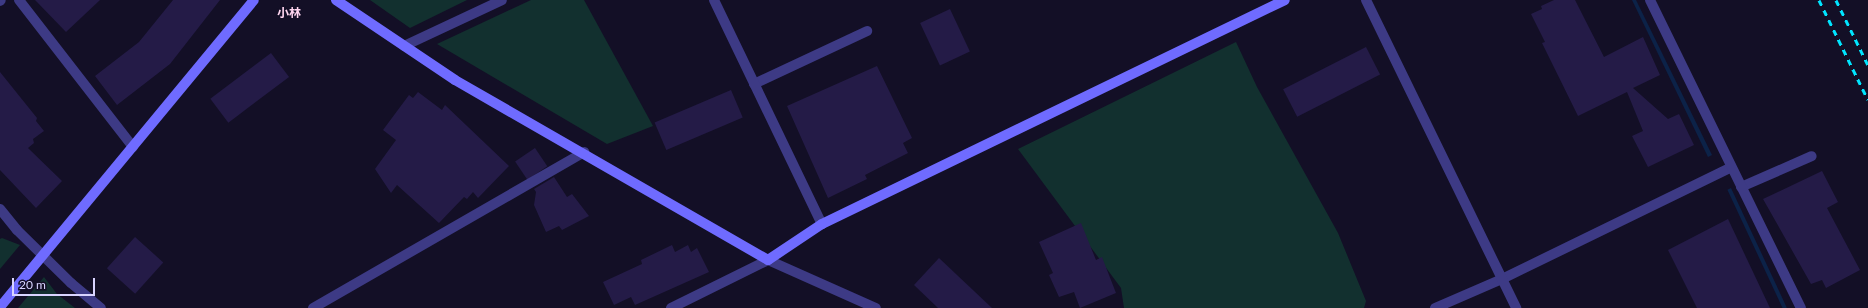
<!DOCTYPE html>
<html>
<head>
<meta charset="utf-8">
<style>
	body { margin:0 }
	#map { position:relative; width:1868px; height:308px; overflow:hidden; background:#130f26; font-family:Lato,"Noto Sans JP",sans-serif }
	div>[style] { position:absolute }
	.green>* { inset:0; background:#12302f }
	.water>* { inset:0; background:#0c2248; transform-origin:0 0 }
	.building>* { inset:0; background:#241b47; transform-origin:0 0 }
	.lane>* { height:10px; margin:-5px; padding:0 5px; transform-origin:5px; border-radius:5px; background:#3d3a85 }
	.street>* { height:10px; margin:-5px; padding:0 5px; transform-origin:5px; border-radius:5px; background:#3d3a85 }
	.secondary>* { height:10px; margin:-5px; padding:0 5px; transform-origin:5px; border-radius:5px; background:#6f6bff }
	.rail>* { height:3px; margin-top:-1.5px; transform-origin:0; background:repeating-linear-gradient(90deg,#00e5ff 0 6px,transparent 0 11px) }
	span { translate:-50% -50%; white-space:nowrap; text-align:center; line-height:1.15; -webkit-text-stroke:3px #130f26; paint-order:stroke }
	.quarter-label { font-size:12px; color:#ffd6f0; font-weight:700 }
	.scale { position:absolute; left:12px; top:278px; width:83px; height:18px; box-sizing:border-box; border:2px solid #d9d4ff; border-top:0; padding-left:5px; font-size:12px; line-height:14px; white-space:nowrap; color:#d9d4ff; -webkit-text-stroke:3px #130f26; paint-order:stroke }
</style>
</head>
<body>
<div id="map">
	<div class="green">
		<div style="clip-path:polygon(370px 0,467px 0,410px 28px)"></div>
		<div style="clip-path:polygon(531px 0,584px 0,653px 126px,607px 144px,437px 44px)"></div>
		<div style="clip-path:polygon(1236px 42px,1257px 87px,1338px 233px,1366px 301px,1364px 308px,1124px 308px,1121px 288px,1018px 149px)"></div>
		<div style="clip-path:polygon(2px 238px,20px 245px,0 269px,0 239px)"></div>
		<div style="clip-path:polygon(44px 277px,57px 294px,75px 308px,18px 308px)"></div>
	</div>
	<div class="water">
		<div style="clip-path:polygon(1632px 0,1636px 0,1712px 155px,1708px 157px)"></div>
		<div style="left:1731px;top:188px;width:132px;height:4px;rotate:65deg"></div>
	</div>
	<div class="building">
		<div style="clip-path:polygon(35px 0,100px 0,66px 32px)"></div>
		<div style="clip-path:polygon(173px 0,220px 0,170px 64px,117px 105px,95px 76px,139px 42px)"></div>
		<div style="clip-path:polygon(1554px 0,1575px 0,1604px 57px,1643px 37px,1660px 75px,1633px 88px,1668px 119px,1679px 114px,1694px 145px,1648px 167px,1632px 136px,1643px 131px,1627px 92px,1578px 116px,1542px 43px,1545px 42px,1531px 14px,1542px 9px,1541px 6px)"></div>
		<div style="left:950px;top:9px;width:47px;height:33px;rotate:65deg"></div>
		<div style="left:1366px;top:47px;width:31px;height:93px;rotate:63deg"></div>
		<div style="left:271px;top:53px;width:30px;height:76px;rotate:53deg"></div>
		<div style="clip-path:polygon(877px 66px,912px 138px,903px 143px,908px 153px,865px 175px,867px 179px,828px 198px,787px 106px)"></div>
		<div style="clip-path:polygon(0 72px,37px 118px,36px 121px,44px 131px,33px 139px,34px 143px,28px 148px,62px 181px,36px 208px,0 170px)"></div>
		<div style="left:731px;top:90px;width:30px;height:83px;rotate:67deg"></div>
		<div style="clip-path:polygon(418px 92px,442px 110px,445px 105px,509px 166px,478px 198px,473px 192px,467px 199px,464px 197px,439px 223px,397px 185px,391px 193px,375px 169px,396px 140px,383px 130px,409px 95px,413px 98px)"></div>
		<div style="left:535px;top:148px;width:22px;height:24px;rotate:56deg"></div>
		<div style="clip-path:polygon(1822px 171px,1838px 202px,1827px 208px,1860px 270px,1826px 288px,1822px 280px,1811px 284px,1763px 199px)"></div>
		<div style="clip-path:polygon(554px 177px,567px 197px,572px 194px,589px 216px,562px 230px,559px 226px,546px 232px,534px 205px,536px 192px,534px 189px)"></div>
		<div style="clip-path:polygon(1728px 219px,1770px 308px,1697px 308px,1668px 250px)"></div>
		<div style="clip-path:polygon(1081px 223px,1096px 260px,1102px 257px,1116px 293px,1080px 308px,1074px 292px,1059px 297px,1049px 275px,1053px 273px,1039px 242px)"></div>
		<div style="left:135px;top:237px;width:38px;height:42px;rotate:42deg"></div>
		<div style="clip-path:polygon(672px 245px,675px 252px,688px 245px,691px 252px,697px 248px,709px 272px,635px 305px,631px 297px,614px 305px,603px 282px,642px 264px,641px 260px)"></div>
		<div style="clip-path:polygon(939px 258px,992px 308px,938px 308px,914px 285px)"></div>
	</div>
	<div class="lane">
		<div style="left:19px;top:0;width:186px;rotate:52.2deg"></div>
		<div style="left:0;top:1px;width:1px;rotate:-45deg"></div>
		<div style="left:754px;top:84px;width:125px;rotate:-25.1deg"></div>
		<div style="left:1741px;top:187px;width:77px;rotate:-23.6deg"></div>
		<div style="left:313px;top:308px;width:313px;rotate:-29.9deg"></div>
		<div style="left:1435px;top:308px;width:73px;rotate:-23.4deg"></div>
		<div style="left:1502px;top:279px;width:254px;rotate:-26deg"></div>
	</div>
	<div class="street">
		<div style="left:714px;top:0;width:249px;rotate:64.3deg"></div>
		<div style="left:1366px;top:0;width:343px;rotate:64deg"></div>
		<div style="left:1650px;top:0;width:343px;rotate:63.9deg"></div>
		<div style="left:404px;top:46px;width:108px;rotate:-25.1deg"></div>
		<div style="left:0;top:209px;width:27px;rotate:51deg"></div>
		<div style="left:17px;top:230px;width:76px;rotate:44.5deg"></div>
		<div style="left:71px;top:283px;width:39px;rotate:40deg"></div>
		<div style="left:671px;top:308px;width:108px;rotate:-26.3deg"></div>
		<div style="left:768px;top:260px;width:118px;rotate:24deg"></div>
	</div>
	<div class="secondary">
		<div style="left:336px;top:0;width:143px;rotate:33.9deg"></div>
		<div style="left:455px;top:80px;width:361px;rotate:29.9deg"></div>
		<div style="left:768px;top:260px;width:65px;rotate:-33.7deg"></div>
		<div style="left:822px;top:224px;width:514px;rotate:-25.82deg"></div>
		<div style="left:0;top:307px;width:398px;rotate:-50.4deg"></div>
	</div>
	<div class="rail">
		<div style="left:1819px;top:0;width:111px;rotate:63.9deg"></div>
		<div style="left:1836px;top:0;width:72px;rotate:63.8deg"></div>
	</div>
	<div class="quarter-label">
		<span style="left:289px;top:13px">小林</span>
	</div>
	<div class="scale">20 m</div>
</div>
</body>
</html>
